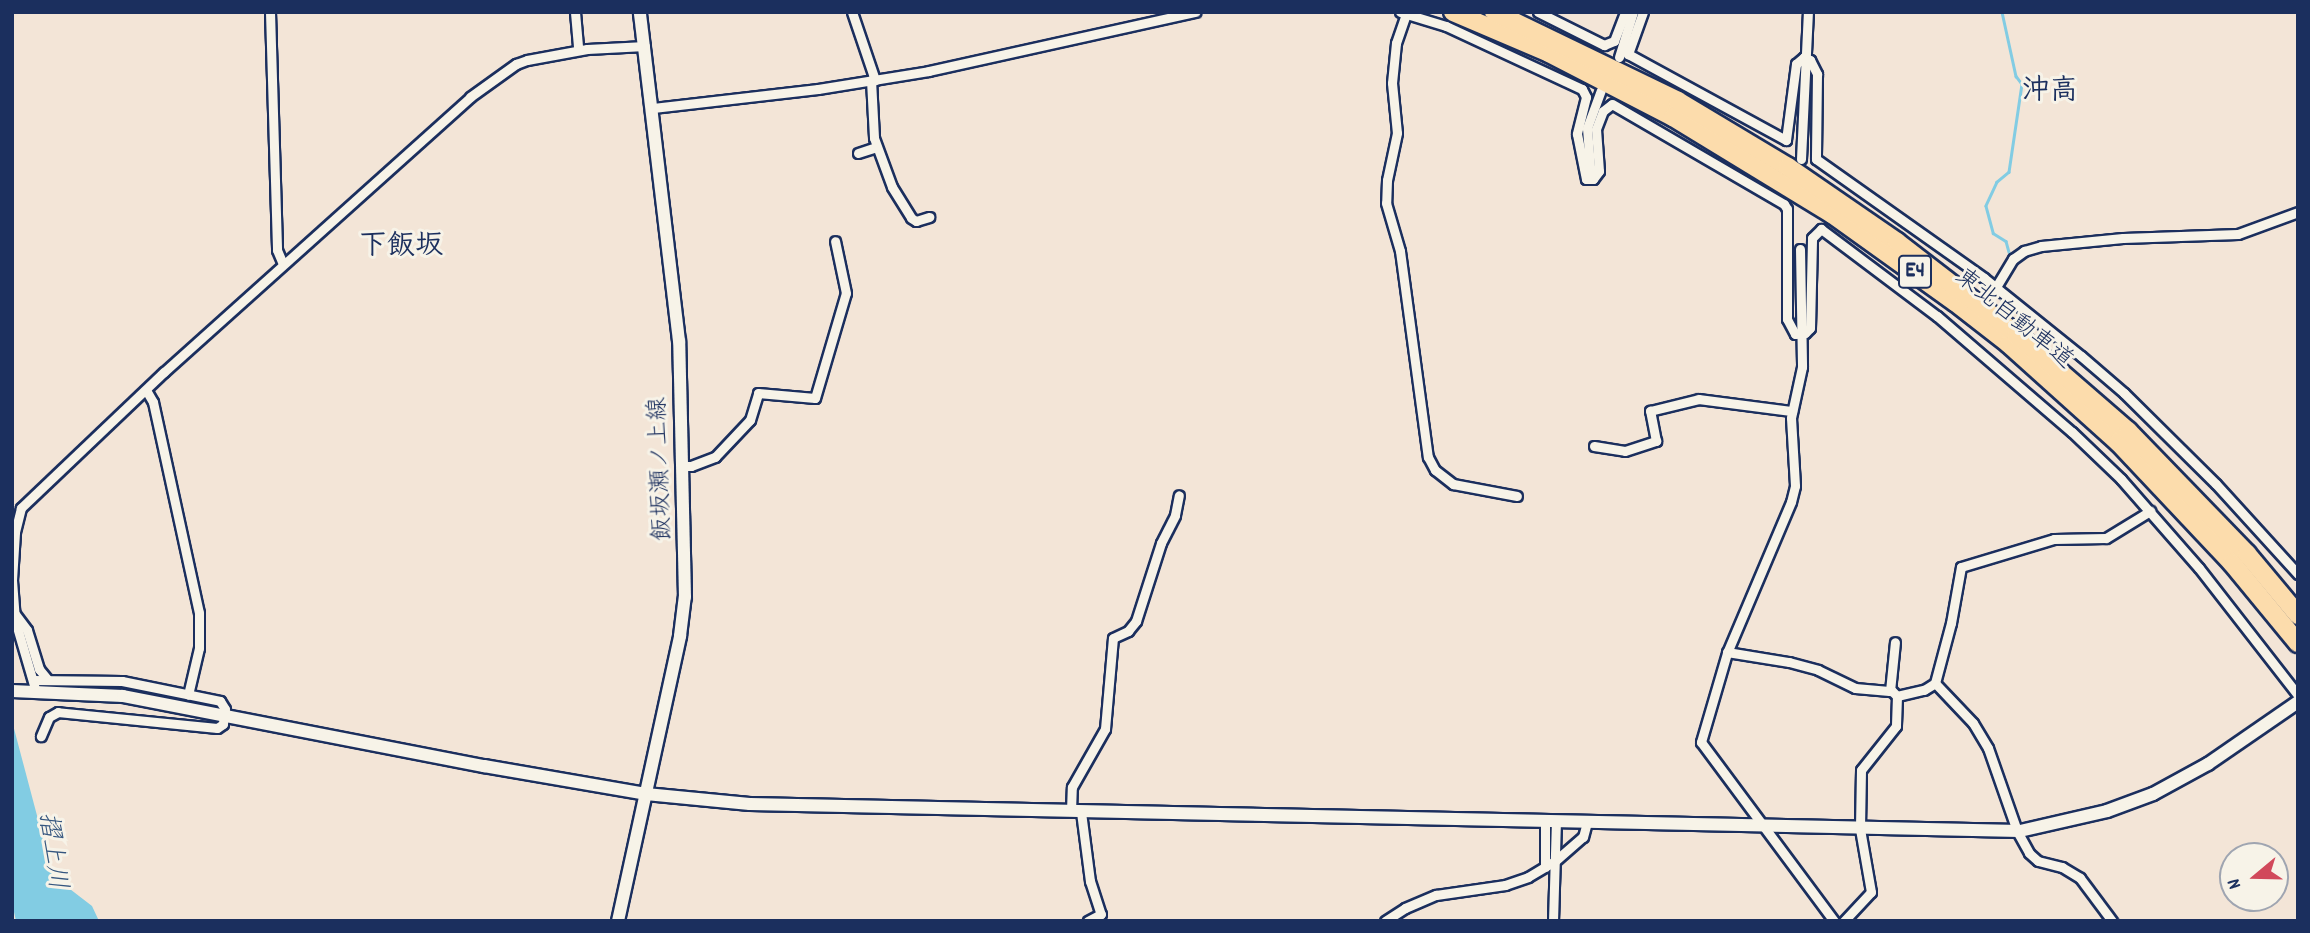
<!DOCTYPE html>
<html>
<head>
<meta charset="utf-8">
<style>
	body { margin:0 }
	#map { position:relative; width:2310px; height:933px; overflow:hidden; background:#f3e5d7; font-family:Dekko,"Klee One",sans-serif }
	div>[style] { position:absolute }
	.water>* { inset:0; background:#82cce3 }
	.stream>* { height:2.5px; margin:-1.25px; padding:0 1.25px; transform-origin:1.25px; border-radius:1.25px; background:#82cce3 }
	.roads { filter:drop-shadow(2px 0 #1b2f5e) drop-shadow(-2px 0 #1b2f5e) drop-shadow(0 2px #1b2f5e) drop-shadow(0 -2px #1b2f5e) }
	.street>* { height:9px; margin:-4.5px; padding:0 4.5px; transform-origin:4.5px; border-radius:4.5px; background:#f7f3e8 }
	.secondary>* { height:12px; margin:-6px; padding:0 6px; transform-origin:6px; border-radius:6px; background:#f7f3e8 }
	.highway>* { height:18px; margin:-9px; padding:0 9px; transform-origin:9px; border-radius:9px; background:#fcdcac }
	span { translate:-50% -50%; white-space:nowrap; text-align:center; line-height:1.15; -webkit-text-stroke:6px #f7f3e8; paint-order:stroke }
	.shield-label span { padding:2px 5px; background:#f7f3e8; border:2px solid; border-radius:5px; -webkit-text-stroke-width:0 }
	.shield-label { font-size:23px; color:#1b2f5e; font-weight:700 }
	.street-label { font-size:24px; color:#1b2f5e }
	.water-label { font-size:26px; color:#35567f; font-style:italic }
	.quarter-label { font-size:28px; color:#1b2f5e; font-weight:700 }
	.frame { position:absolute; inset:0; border:14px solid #1b2f5e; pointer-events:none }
	.north { position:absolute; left:2219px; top:842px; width:70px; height:70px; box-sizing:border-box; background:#f7f3e8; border:2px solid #9fa5b1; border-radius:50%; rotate:251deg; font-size:19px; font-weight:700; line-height:28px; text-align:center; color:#1b2f5e }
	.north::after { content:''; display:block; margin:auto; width:24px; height:32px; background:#d1495b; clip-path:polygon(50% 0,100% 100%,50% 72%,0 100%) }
</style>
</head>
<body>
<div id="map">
	<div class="water">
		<div style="clip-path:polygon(12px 721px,53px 876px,92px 906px,99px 921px,16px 921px,12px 903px)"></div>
	</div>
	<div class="stream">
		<div style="left:2002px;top:12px;width:66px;rotate:77.7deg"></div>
		<div style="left:2016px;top:76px;width:10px;rotate:53deg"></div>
		<div style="left:2022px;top:84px;width:89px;rotate:98.4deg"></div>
		<div style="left:2009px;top:172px;width:16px;rotate:140deg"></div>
		<div style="left:1997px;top:182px;width:26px;rotate:115deg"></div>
		<div style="left:1986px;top:206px;width:28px;rotate:75deg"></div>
		<div style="left:1993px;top:233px;width:15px;rotate:32deg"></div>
		<div style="left:2006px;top:241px;width:11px;rotate:75deg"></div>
	</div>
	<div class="roads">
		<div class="street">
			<div style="left:270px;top:12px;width:238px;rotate:88.3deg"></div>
			<div style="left:277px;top:250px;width:15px;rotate:67deg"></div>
			<div style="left:575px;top:12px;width:38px;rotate:85deg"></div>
			<div style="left:852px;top:12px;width:72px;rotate:71.3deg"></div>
			<div style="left:1400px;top:12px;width:48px;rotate:16.9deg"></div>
			<div style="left:1446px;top:26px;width:150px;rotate:24.9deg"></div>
			<div style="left:1582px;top:89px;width:9px;rotate:63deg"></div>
			<div style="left:1586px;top:97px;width:38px;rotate:104deg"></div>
			<div style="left:1577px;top:134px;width:46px;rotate:78.7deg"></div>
			<div style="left:1586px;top:179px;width:7px"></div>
			<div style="left:1593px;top:179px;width:10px;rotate:-53deg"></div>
			<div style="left:1599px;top:171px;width:42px;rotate:-94.1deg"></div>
			<div style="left:1596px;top:129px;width:19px;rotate:-69deg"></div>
			<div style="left:1603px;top:111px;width:11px;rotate:-38deg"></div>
			<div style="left:1612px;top:104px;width:199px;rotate:30.2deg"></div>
			<div style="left:1784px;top:204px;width:6px;rotate:59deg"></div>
			<div style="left:1787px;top:209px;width:110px;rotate:90deg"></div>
			<div style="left:1787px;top:319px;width:17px;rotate:62deg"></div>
			<div style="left:1795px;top:334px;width:10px;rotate:-6deg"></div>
			<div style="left:1805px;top:333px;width:7px;rotate:-45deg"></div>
			<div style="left:1810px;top:328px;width:90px;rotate:-88.7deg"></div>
			<div style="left:1812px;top:238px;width:13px;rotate:-45deg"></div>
			<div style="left:1821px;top:229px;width:145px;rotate:36.9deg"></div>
			<div style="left:1937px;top:316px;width:178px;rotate:40.7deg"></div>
			<div style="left:2072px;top:432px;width:68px;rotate:43.8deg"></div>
			<div style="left:2121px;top:479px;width:118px;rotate:48.8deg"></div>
			<div style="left:2199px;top:568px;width:161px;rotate:52.1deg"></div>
			<div style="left:1538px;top:12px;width:74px;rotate:26.6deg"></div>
			<div style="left:1604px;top:45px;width:11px;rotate:-22deg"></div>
			<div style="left:1614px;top:41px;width:31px;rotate:-69deg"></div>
			<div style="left:1643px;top:12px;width:45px;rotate:109.7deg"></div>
			<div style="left:1628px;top:54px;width:180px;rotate:28.6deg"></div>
			<div style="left:1786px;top:140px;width:77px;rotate:-82.5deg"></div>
			<div style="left:1796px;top:64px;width:11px;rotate:-41deg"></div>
			<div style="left:1804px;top:57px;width:7px;rotate:27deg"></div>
			<div style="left:1810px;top:60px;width:16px;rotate:63deg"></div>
			<div style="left:1817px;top:74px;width:85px;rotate:90.7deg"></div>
			<div style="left:1816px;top:159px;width:206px;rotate:35.3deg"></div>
			<div style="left:1984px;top:278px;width:124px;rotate:38.8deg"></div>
			<div style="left:2081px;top:356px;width:57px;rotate:40.7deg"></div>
			<div style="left:2124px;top:393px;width:129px;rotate:44.7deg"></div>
			<div style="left:2216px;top:484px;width:122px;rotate:47.7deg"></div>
			<div style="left:1406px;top:14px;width:31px;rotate:109deg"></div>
			<div style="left:1396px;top:43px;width:40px;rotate:95.7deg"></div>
			<div style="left:1392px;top:83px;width:50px;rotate:84.3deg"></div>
			<div style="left:1397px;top:133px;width:48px;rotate:102deg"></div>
			<div style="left:1387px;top:180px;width:23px;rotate:92deg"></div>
			<div style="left:1386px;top:203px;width:50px;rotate:73.7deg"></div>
			<div style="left:1400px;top:251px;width:208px;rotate:82.3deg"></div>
			<div style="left:1428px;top:457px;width:15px;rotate:62deg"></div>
			<div style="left:1435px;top:470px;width:23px;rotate:38deg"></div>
			<div style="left:1453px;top:484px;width:65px;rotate:10.6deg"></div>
			<div style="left:1619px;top:57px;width:47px;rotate:-72.7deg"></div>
			<div style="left:871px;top:80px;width:58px;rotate:87deg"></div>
			<div style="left:874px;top:138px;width:52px;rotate:69.8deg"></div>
			<div style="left:892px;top:187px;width:36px;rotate:58deg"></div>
			<div style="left:911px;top:218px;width:6px;rotate:31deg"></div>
			<div style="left:916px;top:221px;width:14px;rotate:-17deg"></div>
			<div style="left:653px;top:108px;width:166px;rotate:-6.6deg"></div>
			<div style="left:818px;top:89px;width:112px;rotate:-9.2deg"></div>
			<div style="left:929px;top:71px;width:273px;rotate:-12.5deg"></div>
			<div style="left:858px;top:153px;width:19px;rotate:-18deg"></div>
			<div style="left:1801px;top:159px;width:147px;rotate:-87.3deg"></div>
			<div style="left:1591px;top:179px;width:51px;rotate:-94.5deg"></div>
			<div style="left:1587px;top:128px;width:40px;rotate:-69.8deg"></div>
			<div style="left:1800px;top:249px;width:118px;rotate:89deg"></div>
			<div style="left:1802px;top:367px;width:52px;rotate:102.2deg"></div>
			<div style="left:1791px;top:418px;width:68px;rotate:86.6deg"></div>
			<div style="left:1795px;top:486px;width:16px;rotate:104deg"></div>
			<div style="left:1791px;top:502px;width:164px;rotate:113deg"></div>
			<div style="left:1727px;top:653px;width:93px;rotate:106.3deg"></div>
			<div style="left:1701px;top:742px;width:223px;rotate:53.4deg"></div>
			<div style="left:1996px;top:287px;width:33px;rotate:-59deg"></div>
			<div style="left:2013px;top:259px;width:14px;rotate:-36deg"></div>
			<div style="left:2024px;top:251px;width:18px;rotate:-16deg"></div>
			<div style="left:2041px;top:246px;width:82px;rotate:-5.6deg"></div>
			<div style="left:2123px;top:238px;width:115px;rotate:-2deg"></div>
			<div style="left:2238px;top:234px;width:64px;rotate:-20.1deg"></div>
			<div style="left:146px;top:390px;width:14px;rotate:60deg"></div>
			<div style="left:153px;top:402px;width:216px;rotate:77.7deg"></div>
			<div style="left:199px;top:613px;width:35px;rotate:90deg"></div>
			<div style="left:199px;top:648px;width:48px;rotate:103.2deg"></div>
			<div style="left:1594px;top:446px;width:31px;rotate:9deg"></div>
			<div style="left:1625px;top:451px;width:33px;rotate:-18deg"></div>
			<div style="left:1656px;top:441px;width:31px;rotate:-101deg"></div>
			<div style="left:1650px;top:411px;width:50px;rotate:-13.8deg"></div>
			<div style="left:1699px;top:399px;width:94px;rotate:7.4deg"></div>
			<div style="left:683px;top:466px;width:8px"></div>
			<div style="left:691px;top:466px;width:26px;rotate:-21deg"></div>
			<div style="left:715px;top:457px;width:51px;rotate:-46.6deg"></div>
			<div style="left:750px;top:420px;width:28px;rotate:-73deg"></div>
			<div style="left:758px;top:393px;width:57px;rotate:5deg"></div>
			<div style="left:815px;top:398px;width:109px;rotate:-73.6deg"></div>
			<div style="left:846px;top:293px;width:53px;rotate:-101.9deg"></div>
			<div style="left:15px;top:614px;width:20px;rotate:53deg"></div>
			<div style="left:27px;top:630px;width:41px;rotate:72.9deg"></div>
			<div style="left:39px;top:669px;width:14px;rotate:51deg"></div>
			<div style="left:1727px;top:652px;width:63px;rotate:9.2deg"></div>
			<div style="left:1789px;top:662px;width:30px;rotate:15deg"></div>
			<div style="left:1818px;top:670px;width:41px;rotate:25.9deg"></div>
			<div style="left:1855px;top:688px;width:37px;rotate:5deg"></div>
			<div style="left:1892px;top:691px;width:7px;rotate:45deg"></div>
			<div style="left:1897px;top:696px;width:30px;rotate:92deg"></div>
			<div style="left:1896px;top:726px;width:56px;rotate:128.5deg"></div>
			<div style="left:1861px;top:770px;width:59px;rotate:91deg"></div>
			<div style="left:1860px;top:829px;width:64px;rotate:80.1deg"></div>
			<div style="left:1871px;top:892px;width:40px;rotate:133deg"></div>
			<div style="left:33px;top:680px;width:89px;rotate:0.6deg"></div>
			<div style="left:122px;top:681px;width:100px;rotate:11.5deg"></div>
			<div style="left:220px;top:701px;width:9px;rotate:58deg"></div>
			<div style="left:225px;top:709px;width:15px;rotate:98deg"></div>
			<div style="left:223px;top:724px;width:7px;rotate:146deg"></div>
			<div style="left:217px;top:728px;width:160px;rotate:-174.3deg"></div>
			<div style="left:58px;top:712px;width:10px;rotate:151deg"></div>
			<div style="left:49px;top:717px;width:21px;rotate:113deg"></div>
			<div style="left:1935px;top:683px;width:55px;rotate:46.5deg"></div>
			<div style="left:1973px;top:723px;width:29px;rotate:59deg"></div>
			<div style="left:1988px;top:748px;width:88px;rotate:70.7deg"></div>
			<div style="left:2017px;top:831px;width:25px;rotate:61deg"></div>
			<div style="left:2029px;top:853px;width:12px;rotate:42deg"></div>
			<div style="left:2038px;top:861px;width:25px;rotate:14deg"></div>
			<div style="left:2062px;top:867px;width:21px;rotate:31deg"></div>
			<div style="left:2080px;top:878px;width:54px;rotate:53.3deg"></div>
			<div style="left:1890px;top:691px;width:49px;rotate:-84.2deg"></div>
			<div style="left:36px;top:692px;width:75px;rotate:-106.3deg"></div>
			<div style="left:15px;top:620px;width:40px;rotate:-94.3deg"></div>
			<div style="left:12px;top:580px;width:48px;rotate:-86.4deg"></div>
			<div style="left:15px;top:532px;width:25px;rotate:-76deg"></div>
			<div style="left:21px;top:508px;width:197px;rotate:-43.6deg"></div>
			<div style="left:164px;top:372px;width:411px;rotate:-41.9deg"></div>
			<div style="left:470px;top:97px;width:57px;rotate:-35.7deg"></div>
			<div style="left:516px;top:64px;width:12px;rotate:-20deg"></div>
			<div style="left:527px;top:60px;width:61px;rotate:-10.4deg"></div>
			<div style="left:587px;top:49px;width:58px;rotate:-3deg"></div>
			<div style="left:1897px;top:696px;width:28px;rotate:-13deg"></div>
			<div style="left:1924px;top:690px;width:13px;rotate:-32deg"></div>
			<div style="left:1935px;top:683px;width:62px;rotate:-75.1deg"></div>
			<div style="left:1951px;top:623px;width:57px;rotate:-79.9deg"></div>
			<div style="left:1961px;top:567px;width:97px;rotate:-16.8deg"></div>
			<div style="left:2054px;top:539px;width:52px;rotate:-1.1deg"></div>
			<div style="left:2106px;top:538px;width:52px;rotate:-31.5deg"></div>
			<div style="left:1071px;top:811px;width:24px;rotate:-88deg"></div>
			<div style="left:1072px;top:787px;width:67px;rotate:-60.4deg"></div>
			<div style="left:1105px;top:729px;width:91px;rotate:-85deg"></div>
			<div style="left:1113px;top:638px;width:17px;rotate:-25deg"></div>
			<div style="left:1128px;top:631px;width:13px;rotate:-51deg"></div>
			<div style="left:1136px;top:621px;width:82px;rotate:-72.2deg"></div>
			<div style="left:1161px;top:543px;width:31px;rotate:-63deg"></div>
			<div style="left:1175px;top:515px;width:20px;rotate:-79deg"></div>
			<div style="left:1081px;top:812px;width:70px;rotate:82.6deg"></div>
			<div style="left:1090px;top:881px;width:35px;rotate:72deg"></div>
			<div style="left:1101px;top:914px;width:15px;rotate:152deg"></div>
			<div style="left:1545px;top:821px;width:46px;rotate:90deg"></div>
			<div style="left:1385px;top:921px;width:24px;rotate:-33deg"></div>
			<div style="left:1405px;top:908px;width:34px;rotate:-23deg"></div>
			<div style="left:1436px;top:895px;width:70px;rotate:-8.2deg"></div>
			<div style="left:1505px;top:885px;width:24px;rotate:-19deg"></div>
			<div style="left:1528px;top:877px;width:31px;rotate:-31deg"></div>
			<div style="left:1555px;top:861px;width:37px;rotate:-41deg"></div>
			<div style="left:1583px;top:837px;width:16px;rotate:-75deg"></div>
			<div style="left:1553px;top:921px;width:99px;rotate:-88.3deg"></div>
		</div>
		<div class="secondary">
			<div style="left:12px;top:691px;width:111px;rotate:2.6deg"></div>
			<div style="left:123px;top:696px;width:368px;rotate:11deg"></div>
			<div style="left:484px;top:766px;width:164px;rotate:9.8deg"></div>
			<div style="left:646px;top:794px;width:104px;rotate:5.5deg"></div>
			<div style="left:750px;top:804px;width:1270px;rotate:1.22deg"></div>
			<div style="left:2020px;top:831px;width:89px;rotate:-12.9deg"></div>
			<div style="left:2107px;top:811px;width:49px;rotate:-20.3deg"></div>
			<div style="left:2153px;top:794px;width:63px;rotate:-28.6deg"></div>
			<div style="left:2208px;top:764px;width:109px;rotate:-34.6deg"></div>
			<div style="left:618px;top:921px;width:292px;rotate:-77.7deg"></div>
			<div style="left:680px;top:636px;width:39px;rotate:-83deg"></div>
			<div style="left:685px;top:597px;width:256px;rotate:-91.3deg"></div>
			<div style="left:679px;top:341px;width:331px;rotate:-96.8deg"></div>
		</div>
		<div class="highway">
			<div style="left:1453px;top:12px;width:104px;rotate:23.1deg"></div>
			<div style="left:1549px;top:53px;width:140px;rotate:27.3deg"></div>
			<div style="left:1673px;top:117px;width:186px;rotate:31.4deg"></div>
			<div style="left:1832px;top:214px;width:151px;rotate:35.6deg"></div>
			<div style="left:1955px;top:302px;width:68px;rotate:37.9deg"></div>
			<div style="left:2009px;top:344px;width:147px;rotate:42deg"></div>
			<div style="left:2118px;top:442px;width:166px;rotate:46.7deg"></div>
			<div style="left:2232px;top:563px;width:104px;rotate:50.5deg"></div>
			<div style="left:1494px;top:12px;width:204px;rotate:25.8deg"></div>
			<div style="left:1678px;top:101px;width:128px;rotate:31deg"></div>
			<div style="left:1788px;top:167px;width:132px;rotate:34.5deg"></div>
			<div style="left:1897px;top:242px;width:150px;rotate:37.7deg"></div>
			<div style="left:2016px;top:334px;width:148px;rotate:40.9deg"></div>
			<div style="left:2128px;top:431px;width:171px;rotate:45.9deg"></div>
			<div style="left:2247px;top:554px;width:80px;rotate:50.1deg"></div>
		</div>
	</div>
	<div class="shield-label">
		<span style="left:1915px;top:272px">E4</span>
	</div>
	<div class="street-label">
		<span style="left:2013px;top:320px;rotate:39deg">東北自動車道</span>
		<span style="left:662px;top:469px;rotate:-92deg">飯坂瀬ノ上線</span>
	</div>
	<div class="water-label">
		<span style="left:51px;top:851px;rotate:82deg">摺上川</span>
	</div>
	<div class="quarter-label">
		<span style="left:2050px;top:93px">沖高</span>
		<span style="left:401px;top:248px">下飯坂</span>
	</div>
	<div class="frame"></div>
	<div class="north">N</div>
</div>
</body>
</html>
